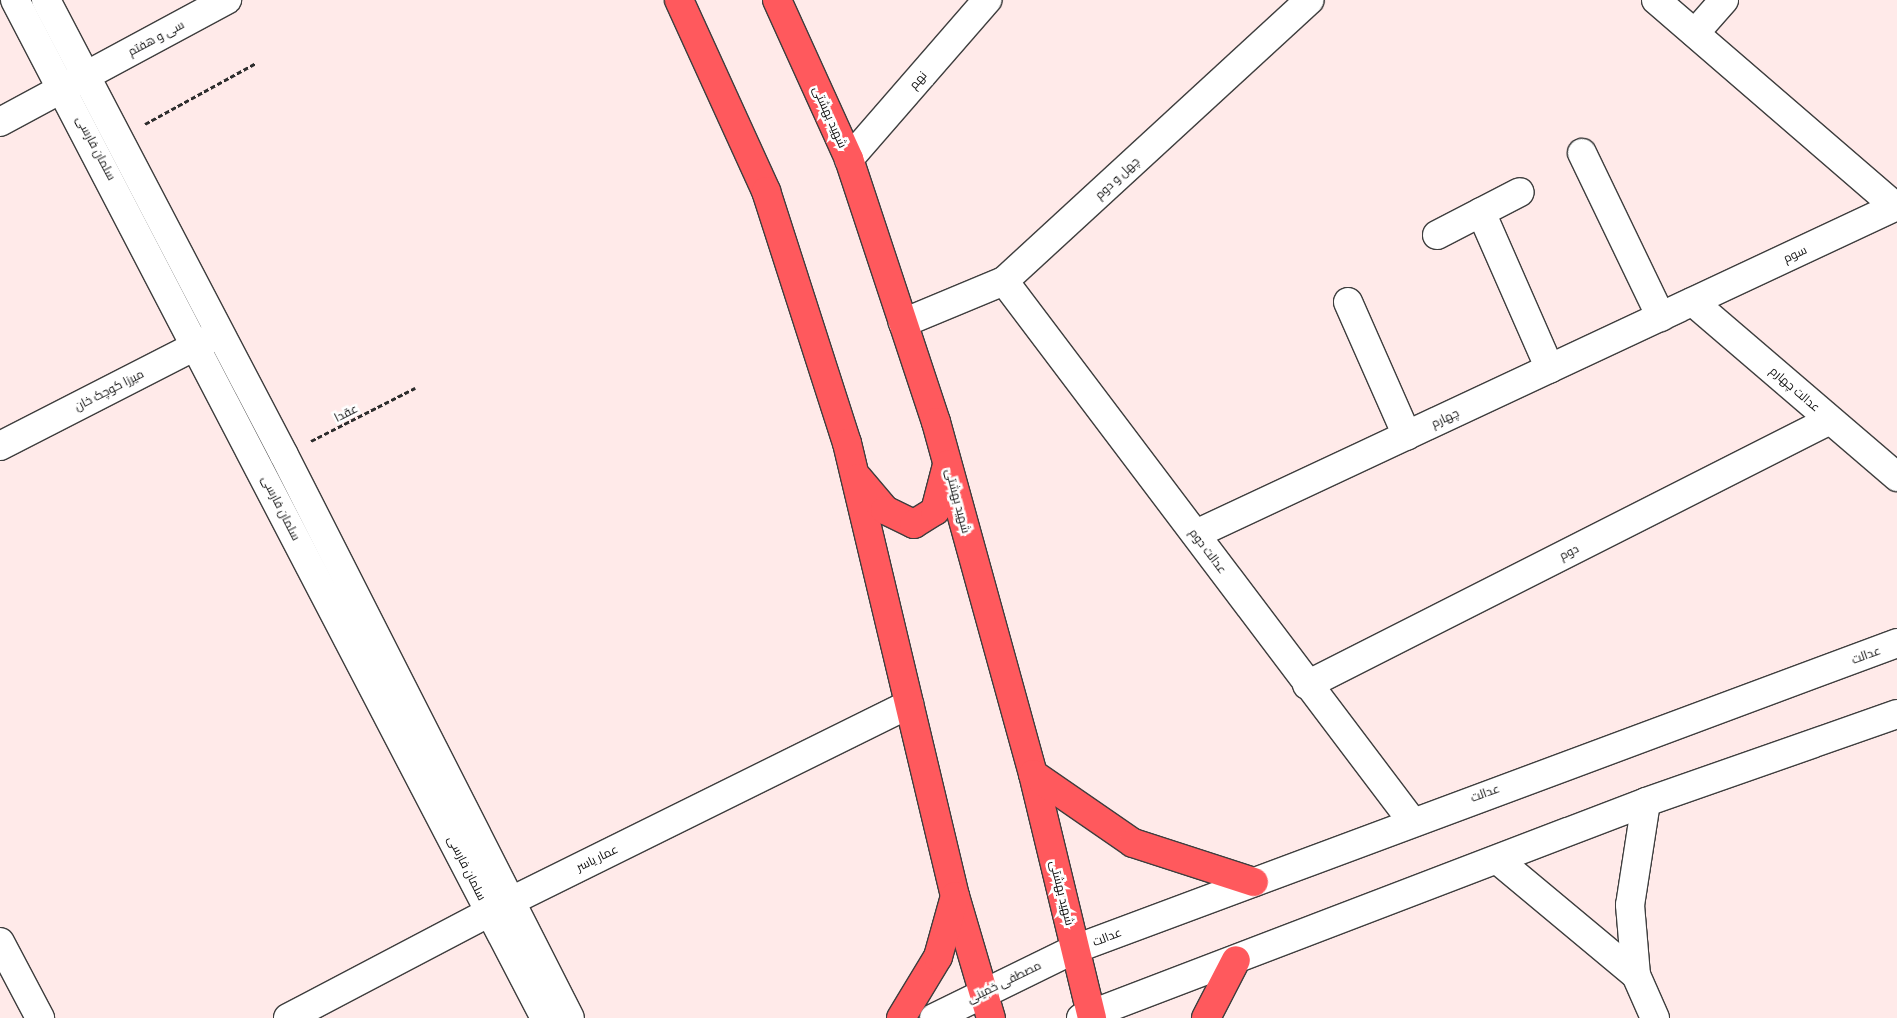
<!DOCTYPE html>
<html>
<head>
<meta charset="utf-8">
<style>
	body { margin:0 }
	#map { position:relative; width:1897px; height:1018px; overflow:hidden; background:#ffeae9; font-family:Merriweather,Cairo,serif }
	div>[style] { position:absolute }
	.path>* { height:3px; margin-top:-1.5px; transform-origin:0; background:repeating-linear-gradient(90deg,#2d2d2d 0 5px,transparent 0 7.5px) }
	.roads { filter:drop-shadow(1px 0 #3e3e3e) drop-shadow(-1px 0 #3e3e3e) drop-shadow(0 1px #3e3e3e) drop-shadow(0 -1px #3e3e3e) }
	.minor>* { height:28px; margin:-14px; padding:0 14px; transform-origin:14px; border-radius:14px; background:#fff }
	.major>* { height:28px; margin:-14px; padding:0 14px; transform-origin:14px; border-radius:14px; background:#ff595d }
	span { translate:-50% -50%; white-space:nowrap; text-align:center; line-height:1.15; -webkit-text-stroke:5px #fff; paint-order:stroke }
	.street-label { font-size:12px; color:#0b0b0b }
</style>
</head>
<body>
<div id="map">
	<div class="path">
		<div style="left:145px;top:124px;width:127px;rotate:-28.8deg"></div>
		<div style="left:311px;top:441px;width:117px;rotate:-27deg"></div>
	</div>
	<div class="roads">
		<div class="minor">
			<div style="left:15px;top:0;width:1148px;rotate:62.5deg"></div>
			<div style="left:46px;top:0;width:513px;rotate:62.39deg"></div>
			<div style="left:284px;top:455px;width:631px;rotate:63.07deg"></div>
			<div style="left:1656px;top:0;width:317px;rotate:40.8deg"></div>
			<div style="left:1695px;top:33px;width:44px;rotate:-48.7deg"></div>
			<div style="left:0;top:122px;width:258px;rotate:-28.3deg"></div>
			<div style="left:1582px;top:153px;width:182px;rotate:64.3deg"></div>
			<div style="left:849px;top:159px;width:211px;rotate:-49deg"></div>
			<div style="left:1481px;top:212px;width:171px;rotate:66.3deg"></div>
			<div style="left:1437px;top:235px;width:93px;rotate:-27.4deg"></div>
			<div style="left:1004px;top:281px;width:675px;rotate:52.94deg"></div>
			<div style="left:1348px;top:302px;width:146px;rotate:66.2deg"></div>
			<div style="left:1693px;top:302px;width:269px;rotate:40.6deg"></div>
			<div style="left:903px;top:323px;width:109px;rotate:-22.6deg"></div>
			<div style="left:1004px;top:281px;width:415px;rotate:-42.6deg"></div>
			<div style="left:0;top:446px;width:239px;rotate:-27.1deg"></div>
			<div style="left:1196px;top:534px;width:774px;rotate:-25.08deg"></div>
			<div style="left:1307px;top:685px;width:586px;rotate:-26.87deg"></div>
			<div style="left:1646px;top:802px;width:104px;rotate:98.8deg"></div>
			<div style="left:1630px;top:905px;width:70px;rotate:85.1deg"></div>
			<div style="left:1636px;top:975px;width:47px;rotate:66.2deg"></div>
			<div style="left:1499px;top:861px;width:178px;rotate:39.8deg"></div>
			<div style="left:0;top:942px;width:86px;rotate:62.2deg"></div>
			<div style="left:288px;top:1018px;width:252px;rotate:-27.7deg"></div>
			<div style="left:511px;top:901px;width:444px;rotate:-26.3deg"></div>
			<div style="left:934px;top:1018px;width:157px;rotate:-26.1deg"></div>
			<div style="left:1075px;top:949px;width:877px;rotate:-20.42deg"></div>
			<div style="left:1081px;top:1018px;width:605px;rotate:-20.92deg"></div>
			<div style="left:1646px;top:802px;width:266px;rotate:-19.3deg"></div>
		</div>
		<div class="major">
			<div style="left:679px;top:0;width:210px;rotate:65.5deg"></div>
			<div style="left:766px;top:191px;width:265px;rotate:72.2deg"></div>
			<div style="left:847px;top:443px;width:466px;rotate:76.6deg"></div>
			<div style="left:955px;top:896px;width:127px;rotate:73.6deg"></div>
			<div style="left:777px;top:0;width:175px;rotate:65.6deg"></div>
			<div style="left:849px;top:159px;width:277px;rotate:71.7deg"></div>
			<div style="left:936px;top:422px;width:365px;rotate:74.6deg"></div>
			<div style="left:1033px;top:774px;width:251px;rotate:76.4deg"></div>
			<div style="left:858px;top:478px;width:42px;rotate:49.8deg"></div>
			<div style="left:885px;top:510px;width:32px;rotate:26deg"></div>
			<div style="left:914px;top:524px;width:25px;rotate:-32deg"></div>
			<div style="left:935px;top:511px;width:48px;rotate:-75.4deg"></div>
			<div style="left:1033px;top:774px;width:121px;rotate:34.6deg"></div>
			<div style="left:1133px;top:843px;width:127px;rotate:17.9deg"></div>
			<div style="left:901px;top:1018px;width:71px;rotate:-58.8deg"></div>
			<div style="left:938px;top:957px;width:63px;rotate:-74.4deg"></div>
			<div style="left:1206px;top:1018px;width:65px;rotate:-62.7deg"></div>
		</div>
	</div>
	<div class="street-label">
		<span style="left:156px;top:38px;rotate:-28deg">سی و هفتم</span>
		<span style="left:918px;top:80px;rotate:-49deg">نهم</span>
		<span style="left:830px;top:117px;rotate:66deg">شهید بهشتی</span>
		<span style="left:96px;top:148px;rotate:62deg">سلمان فارسی</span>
		<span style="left:1117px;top:178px;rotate:-43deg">چهل و دوم</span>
		<span style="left:1795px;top:254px;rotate:-25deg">سوم</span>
		<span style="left:1795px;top:389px;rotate:41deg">عدالت چهارم</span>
		<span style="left:109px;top:390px;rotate:-27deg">میرزا کوچک خان</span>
		<span style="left:346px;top:413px;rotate:-27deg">عقدا</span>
		<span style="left:1445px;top:418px;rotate:-25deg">چهارم</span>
		<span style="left:958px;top:501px;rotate:75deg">شهید بهشتی</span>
		<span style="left:281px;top:508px;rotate:63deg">سلمان فارسی</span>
		<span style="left:1208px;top:551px;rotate:53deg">عدالت دوم</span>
		<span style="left:1569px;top:552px;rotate:-27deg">دوم</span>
		<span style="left:1866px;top:655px;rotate:-20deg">عدالت</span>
		<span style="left:1485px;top:793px;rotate:-20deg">عدالت</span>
		<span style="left:597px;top:858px;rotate:-26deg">عمار یاسر</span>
		<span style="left:467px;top:868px;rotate:63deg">سلمان فارسی</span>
		<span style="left:1062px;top:893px;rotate:76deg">شهید بهشتی</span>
		<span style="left:1107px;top:937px;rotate:-21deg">عدالت</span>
		<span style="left:1004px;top:982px;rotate:-26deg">مصطفی خمینی</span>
	</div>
</div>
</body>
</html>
